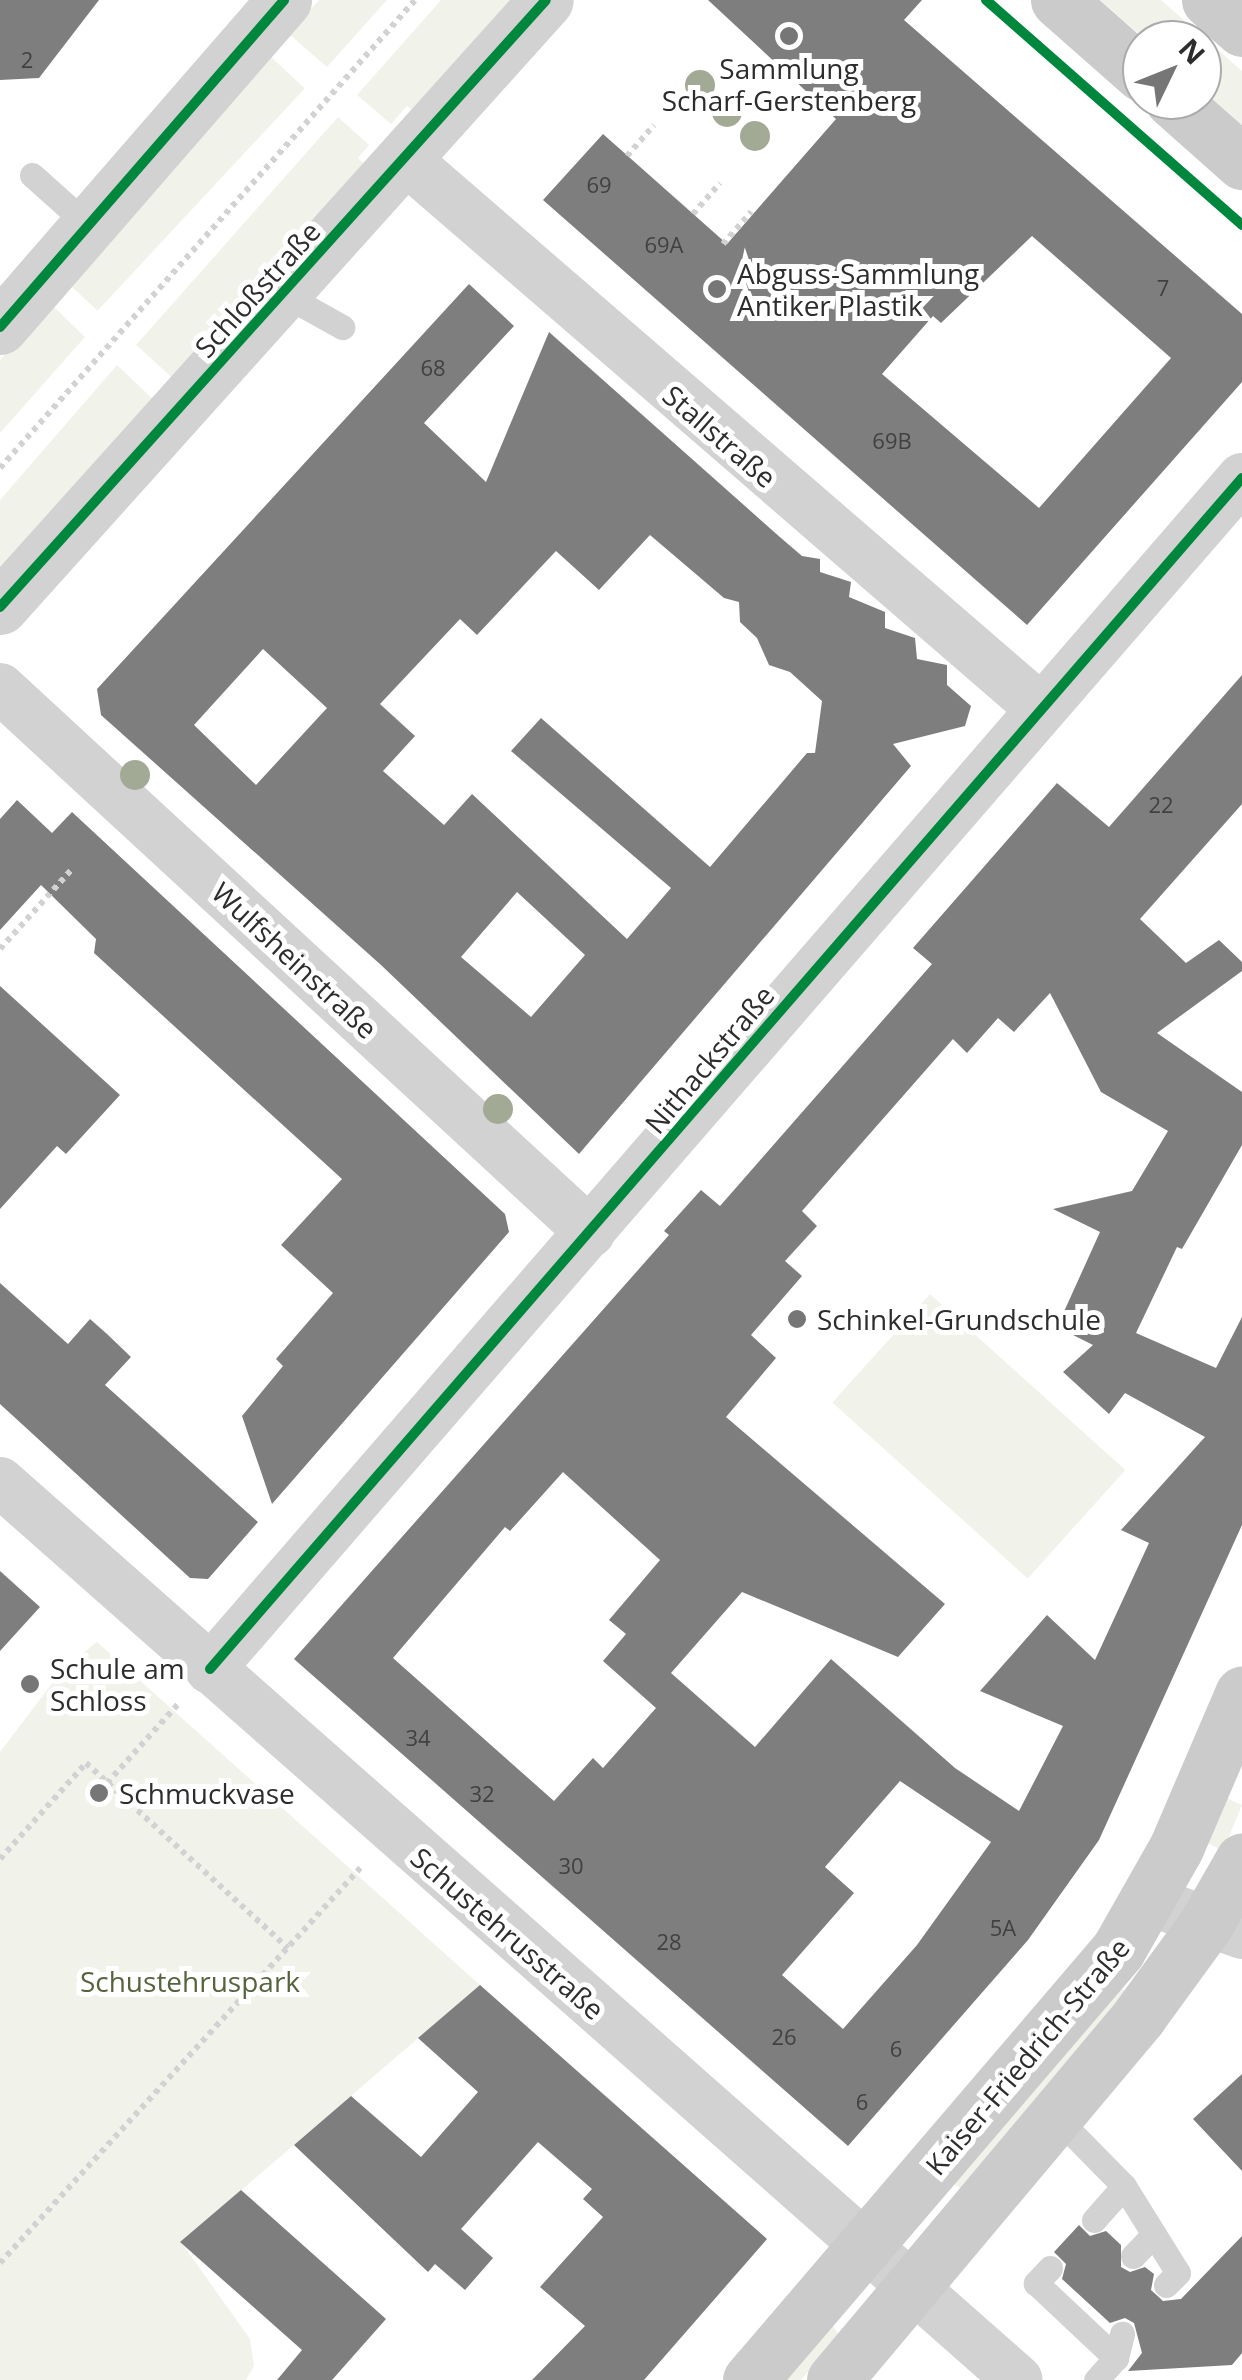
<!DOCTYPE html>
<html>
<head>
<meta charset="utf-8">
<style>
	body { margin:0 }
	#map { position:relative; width:1242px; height:2380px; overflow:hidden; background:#fff; font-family:"Open Sans",sans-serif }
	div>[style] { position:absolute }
	.green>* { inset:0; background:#f1f3eb; transform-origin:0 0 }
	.building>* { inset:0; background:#7e7e7e }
	.path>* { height:6px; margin-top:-3px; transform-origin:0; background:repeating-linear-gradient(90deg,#d2d2d2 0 5px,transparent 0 10px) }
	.service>* { height:25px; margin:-12.5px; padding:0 12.5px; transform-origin:12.5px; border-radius:12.5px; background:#d2d2d2 }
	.minor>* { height:50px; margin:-25px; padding:0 25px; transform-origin:25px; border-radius:25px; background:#d2d2d2 }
	.tertiary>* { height:55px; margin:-27.5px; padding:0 27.5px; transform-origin:27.5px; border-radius:27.5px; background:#d2d2d2 }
	.secondary>* { height:55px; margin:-27.5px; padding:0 27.5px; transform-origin:27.5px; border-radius:27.5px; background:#cbcbcb }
	.cycleway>* { height:10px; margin:-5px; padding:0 5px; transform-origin:5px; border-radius:5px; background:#00873e }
	.trees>* { width:30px; height:30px; margin:-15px; border-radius:50%; background:#a2aa95 }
	.dots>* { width:28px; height:28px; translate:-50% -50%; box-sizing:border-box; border:5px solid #fff; border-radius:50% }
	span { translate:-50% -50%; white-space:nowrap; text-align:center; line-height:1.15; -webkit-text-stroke:10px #fff; paint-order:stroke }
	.number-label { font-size:22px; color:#414141 }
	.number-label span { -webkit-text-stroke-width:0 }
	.poi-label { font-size:28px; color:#2d2d2d }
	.left { translate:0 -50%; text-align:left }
	.street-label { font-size:28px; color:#2d2d2d }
	.park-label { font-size:28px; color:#56643e }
	.north { position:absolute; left:1122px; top:20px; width:100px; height:100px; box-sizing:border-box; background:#fff; border:2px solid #ababab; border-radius:50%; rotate:47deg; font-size:28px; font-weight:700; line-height:40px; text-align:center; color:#2d2d2d }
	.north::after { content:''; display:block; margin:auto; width:35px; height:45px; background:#767676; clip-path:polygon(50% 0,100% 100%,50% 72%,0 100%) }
</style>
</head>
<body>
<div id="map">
	<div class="green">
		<div style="clip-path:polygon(319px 0,387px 0,327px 67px,289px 34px)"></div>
		<div style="clip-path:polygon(441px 0,513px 0,415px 112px,407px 106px,391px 124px,357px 95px)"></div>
		<div style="clip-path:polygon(1100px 0,1161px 0,1242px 71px,1242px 125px,1202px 90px,1202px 40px,1146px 40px)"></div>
		<div style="left:269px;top:55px;width:49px;height:304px;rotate:43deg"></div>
		<div style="clip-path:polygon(338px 117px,369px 145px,358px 158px,367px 166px,176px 381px,136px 345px)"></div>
		<div style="clip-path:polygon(50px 303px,85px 337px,0 433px,0 360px)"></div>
		<div style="clip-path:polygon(117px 365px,157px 403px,0 582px,0 500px)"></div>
		<div style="left:930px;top:1294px;width:263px;height:146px;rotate:42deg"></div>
		<div style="clip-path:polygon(97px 1642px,480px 1985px,181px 2242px,250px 2339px,254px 2366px,246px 2380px,0 2380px,0 1752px,63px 1669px)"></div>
		<div style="clip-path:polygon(1222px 1796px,1242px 1805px,1223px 1851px,1200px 1839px)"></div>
		<div style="clip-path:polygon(1120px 1989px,1129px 1991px,963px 2190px,954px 2184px)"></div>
		<div style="clip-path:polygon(832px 2325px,840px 2336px,801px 2380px,780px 2380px)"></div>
	</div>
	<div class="building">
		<div style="clip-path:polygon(0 0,99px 0,39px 78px,0 80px)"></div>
		<div style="clip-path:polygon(evenodd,708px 0,922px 0,904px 20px,1242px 314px,1242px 382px,1027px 625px,543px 200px,603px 134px,727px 244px,836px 119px,708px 0,1032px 236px,1171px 358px,1039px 508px,882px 374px,933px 316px,941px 323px,1032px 236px)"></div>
		<div style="clip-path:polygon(evenodd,469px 284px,514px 326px,424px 423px,486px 482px,549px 332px,781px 538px,802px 556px,820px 559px,820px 572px,851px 582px,849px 597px,885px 612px,885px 628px,915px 638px,917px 659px,947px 665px,947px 685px,971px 706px,965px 726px,893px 744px,911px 766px,579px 1154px,381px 965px,101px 715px,97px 689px,469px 284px,650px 535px,724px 598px,739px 602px,740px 622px,757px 638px,769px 665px,790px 672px,822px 701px,815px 753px,807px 753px,710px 867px,541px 718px,511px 751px,671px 888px,627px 939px,472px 794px,444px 825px,383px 771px,415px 736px,380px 704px,460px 619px,477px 635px,556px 551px,599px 590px,650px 535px,469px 284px,263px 649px,327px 708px,256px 785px,194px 725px,263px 649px,469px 284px,517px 892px,585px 955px,531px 1017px,461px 957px,517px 892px)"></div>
		<div style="clip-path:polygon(evenodd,1242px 675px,1242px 804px,1140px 919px,1186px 963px,1219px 940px,1242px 962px,1242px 971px,1157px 1033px,1242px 1092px,1242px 1145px,1182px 1249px,1177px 1247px,1136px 1333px,1216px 1368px,1242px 1317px,1242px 1525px,1099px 1840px,1028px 1940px,848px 2146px,294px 1659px,669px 1235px,664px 1231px,701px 1190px,720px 1206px,932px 964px,913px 948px,1057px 783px,1109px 827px,1242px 675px,1050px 993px,1101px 1092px,1168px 1131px,1132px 1191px,1053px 1209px,1100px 1232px,1057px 1327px,1093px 1345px,1063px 1372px,1109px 1414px,1125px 1393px,1205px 1437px,1121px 1530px,1149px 1543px,1095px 1660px,1047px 1615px,980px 1691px,1063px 1726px,1019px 1811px,955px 1768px,831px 1659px,755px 1747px,671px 1673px,742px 1592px,898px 1657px,945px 1604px,726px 1417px,776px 1358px,751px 1335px,802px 1276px,785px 1261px,817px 1226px,802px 1211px,953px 1039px,967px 1053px,998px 1018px,1014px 1032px,1050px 993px,1242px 675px,563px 1472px,660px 1560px,609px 1620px,626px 1634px,603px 1661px,656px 1708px,603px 1768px,593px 1758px,554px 1801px,393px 1658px,505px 1527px,510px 1531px,563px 1472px,1242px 675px,900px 1781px,991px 1842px,917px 1945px,843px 2029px,782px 1975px,854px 1893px,825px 1867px,900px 1781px)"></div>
		<div style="clip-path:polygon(17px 800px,52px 833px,72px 812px,505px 1214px,509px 1232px,272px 1504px,242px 1416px,283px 1366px,276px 1359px,333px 1293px,281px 1245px,342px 1179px,94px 953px,96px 939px,41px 885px,0 930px,0 819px)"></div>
		<div style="clip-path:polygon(0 986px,120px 1095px,66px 1154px,57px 1146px,0 1209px)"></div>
		<div style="clip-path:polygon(0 1283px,68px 1344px,90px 1319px,107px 1334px,131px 1357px,105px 1385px,258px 1522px,208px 1579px,190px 1578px,0 1404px)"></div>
		<div style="clip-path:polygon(0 1571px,40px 1607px,0 1651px)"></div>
		<div style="clip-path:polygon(480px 1985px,767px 2239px,644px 2380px,532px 2380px,585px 2326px,540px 2287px,603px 2217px,583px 2199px,592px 2189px,538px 2142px,461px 2229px,493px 2258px,465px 2290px,435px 2264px,428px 2272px,294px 2145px,351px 2096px,421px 2157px,478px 2092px,418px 2038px)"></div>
		<div style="clip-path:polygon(1242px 2074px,1242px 2171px,1193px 2119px)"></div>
		<div style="clip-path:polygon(241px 2190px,386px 2319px,332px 2380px,277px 2380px,302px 2350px,180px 2242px)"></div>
		<div style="clip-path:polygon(1079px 2225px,1090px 2236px,1106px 2231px,1121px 2245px,1121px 2267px,1130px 2272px,1145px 2267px,1154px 2274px,1151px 2290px,1163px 2301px,1181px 2299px,1242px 2236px,1242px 2353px,1232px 2365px,1128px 2371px,1142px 2353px,1134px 2323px,1125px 2318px,1110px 2323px,1062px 2279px,1066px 2264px,1054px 2252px)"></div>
	</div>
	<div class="path">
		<div style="left:627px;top:156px;width:41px;rotate:-48.9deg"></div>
		<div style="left:693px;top:214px;width:41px;rotate:-48.9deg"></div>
		<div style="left:723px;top:244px;width:43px;rotate:-48.8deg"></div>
		<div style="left:0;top:468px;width:625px;rotate:-48.43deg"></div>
		<div style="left:0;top:949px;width:108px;rotate:-48deg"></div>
		<div style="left:107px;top:1783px;width:109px;rotate:-48deg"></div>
		<div style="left:0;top:1859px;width:129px;rotate:-48.1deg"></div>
		<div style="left:86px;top:1763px;width:274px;rotate:42.5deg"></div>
		<div style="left:0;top:2263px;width:539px;rotate:-47.63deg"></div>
	</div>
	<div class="service">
		<div style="left:32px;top:175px;width:75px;rotate:41.8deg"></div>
		<div style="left:283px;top:294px;width:68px;rotate:29.2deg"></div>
		<div style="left:1058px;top:2119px;width:94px;rotate:45.4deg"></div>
		<div style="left:1124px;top:2186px;width:102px;rotate:58.2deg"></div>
		<div style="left:1178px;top:2273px;width:17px;rotate:135deg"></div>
		<div style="left:1094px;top:2220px;width:45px;rotate:-48.6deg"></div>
		<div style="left:1133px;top:2256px;width:30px;rotate:-46deg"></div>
		<div style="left:1050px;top:2268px;width:21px;rotate:133deg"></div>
		<div style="left:1036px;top:2283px;width:110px;rotate:43.2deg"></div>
		<div style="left:1096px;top:2380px;width:30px;rotate:-48deg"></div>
		<div style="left:1116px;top:2358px;width:25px;rotate:-76deg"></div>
	</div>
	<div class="minor">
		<div style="left:405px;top:159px;width:838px;rotate:40.84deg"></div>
		<div style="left:0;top:688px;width:803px;rotate:42.68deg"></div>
		<div style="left:0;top:1482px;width:1357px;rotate:41.42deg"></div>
		<div style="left:210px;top:1669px;width:1576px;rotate:-49.09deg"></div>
		<div style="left:1150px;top:1901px;width:98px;rotate:19.7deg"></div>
	</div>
	<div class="tertiary">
		<div style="left:0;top:327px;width:433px;rotate:-49deg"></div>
		<div style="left:0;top:607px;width:816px;rotate:-48.03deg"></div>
	</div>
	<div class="secondary">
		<div style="left:1058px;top:0;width:112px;rotate:41.4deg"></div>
		<div style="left:1209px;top:0;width:44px;rotate:41.3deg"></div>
		<div style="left:1172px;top:100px;width:94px;rotate:41.5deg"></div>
		<div style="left:750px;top:2380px;width:566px;rotate:-49.44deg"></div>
		<div style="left:1118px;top:1950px;width:117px;rotate:-60.4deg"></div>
		<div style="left:1176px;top:1848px;width:168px;rotate:-66.8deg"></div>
		<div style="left:834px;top:2380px;width:475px;rotate:-50deg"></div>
		<div style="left:1139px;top:2016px;width:114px;rotate:-53.9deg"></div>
		<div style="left:1206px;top:1924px;width:73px;rotate:-60.3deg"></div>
	</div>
	<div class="cycleway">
		<div style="left:986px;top:0;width:341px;rotate:41.3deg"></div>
		<div style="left:0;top:327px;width:433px;rotate:-49deg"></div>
		<div style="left:0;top:607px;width:816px;rotate:-48.03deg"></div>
		<div style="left:210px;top:1669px;width:1576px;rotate:-49.09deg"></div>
	</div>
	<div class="trees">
		<div style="left:700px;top:85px"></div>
		<div style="left:727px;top:112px"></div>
		<div style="left:755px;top:136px"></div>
		<div style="left:135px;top:775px"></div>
		<div style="left:498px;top:1109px"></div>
	</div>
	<div class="dots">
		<div style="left:789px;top:36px;background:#767676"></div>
		<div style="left:717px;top:289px;background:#767676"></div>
		<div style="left:797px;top:1319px;background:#767676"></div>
		<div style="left:30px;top:1684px;background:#767676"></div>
		<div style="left:99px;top:1793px;background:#767676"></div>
	</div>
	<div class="number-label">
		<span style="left:27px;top:60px">2</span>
		<span style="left:599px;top:185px">69</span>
		<span style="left:664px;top:245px">69A</span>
		<span style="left:1163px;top:288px">7</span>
		<span style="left:433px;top:368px">68</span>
		<span style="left:892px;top:441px">69B</span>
		<span style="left:1161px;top:805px">22</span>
		<span style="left:418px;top:1738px">34</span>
		<span style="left:482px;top:1794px">32</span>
		<span style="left:571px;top:1866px">30</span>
		<span style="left:1003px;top:1928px">5A</span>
		<span style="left:669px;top:1942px">28</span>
		<span style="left:784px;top:2037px">26</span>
		<span style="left:896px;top:2049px">6</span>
		<span style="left:862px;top:2102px">6</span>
	</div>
	<div class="poi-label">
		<span style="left:789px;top:84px">Sammlung<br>Scharf-Gerstenberg</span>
		<span class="left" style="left:737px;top:289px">Abguss-Sammlung<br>Antiker Plastik</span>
		<span class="left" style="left:817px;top:1319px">Schinkel-Grundschule</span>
		<span class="left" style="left:50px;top:1684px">Schule am<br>Schloss</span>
		<span class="left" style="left:119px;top:1793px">Schmuckvase</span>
	</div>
	<div class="street-label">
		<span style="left:257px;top:289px;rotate:-48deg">Schloßstraße</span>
		<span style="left:720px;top:436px;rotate:41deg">Stallstraße</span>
		<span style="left:295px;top:960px;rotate:43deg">Wulfsheinstraße</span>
		<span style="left:709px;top:1059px;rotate:-50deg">Nithackstraße</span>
		<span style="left:508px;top:1933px;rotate:41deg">Schustehrusstraße</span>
		<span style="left:1027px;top:2056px;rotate:-50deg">Kaiser-Friedrich-Straße</span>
	</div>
	<div class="park-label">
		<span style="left:190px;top:1981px">Schustehruspark</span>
	</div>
	<div class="north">N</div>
</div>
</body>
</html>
